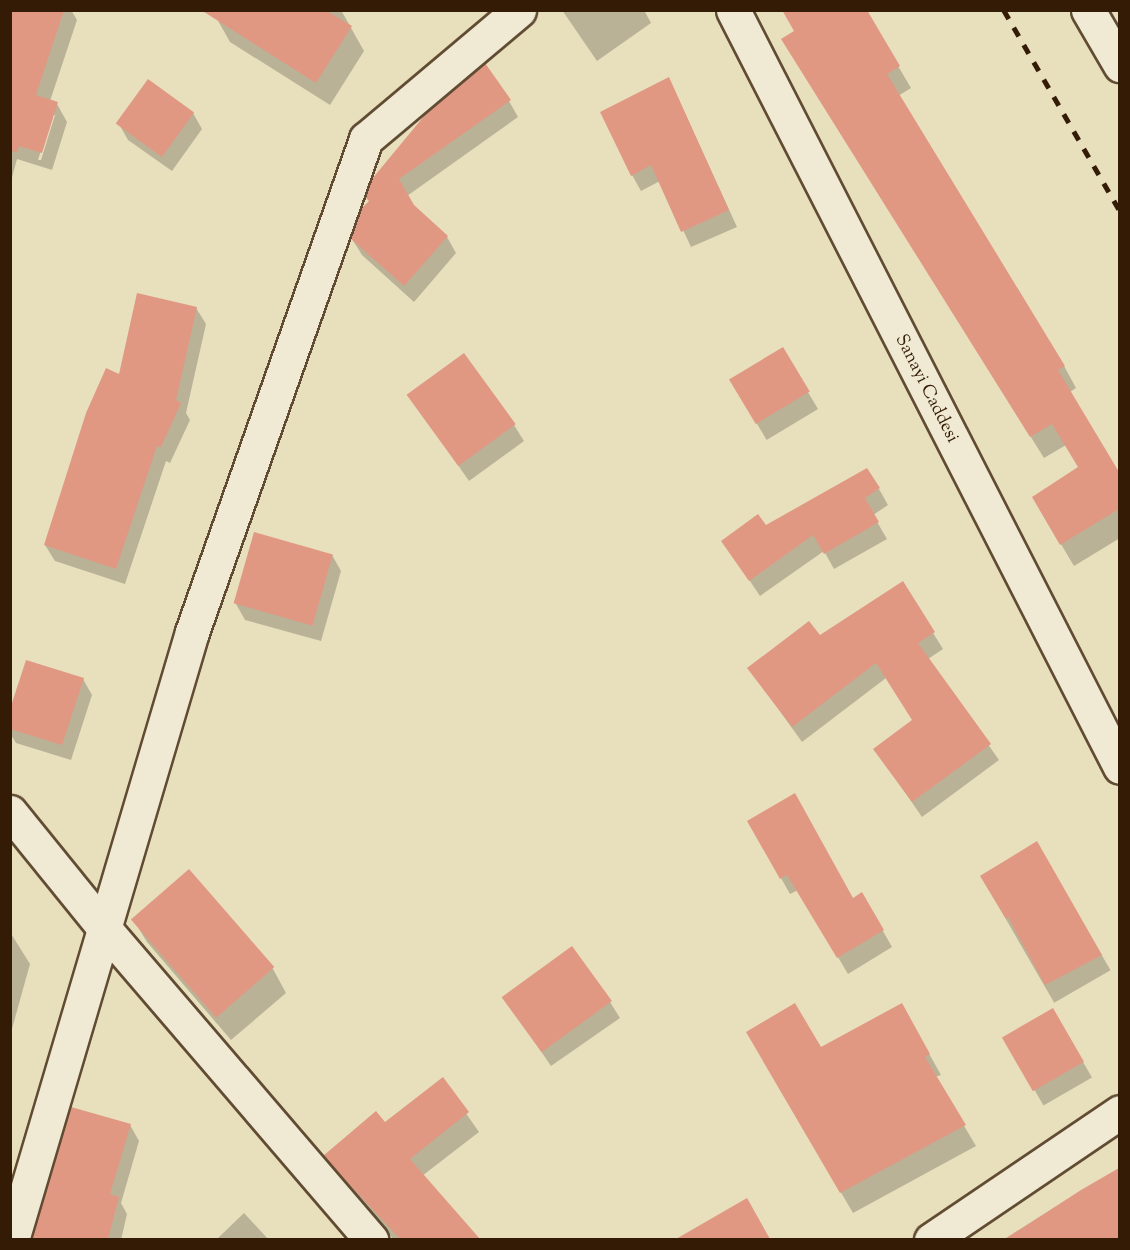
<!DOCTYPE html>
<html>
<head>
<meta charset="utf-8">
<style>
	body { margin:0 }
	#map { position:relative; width:1130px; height:1250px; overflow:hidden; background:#e8dfbd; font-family:"Sorts Mill Goudy",serif }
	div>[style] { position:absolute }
	.shadow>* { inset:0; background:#0003; transform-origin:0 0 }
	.building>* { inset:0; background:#e19883; transform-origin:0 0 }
	.roads { filter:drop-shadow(2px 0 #614c33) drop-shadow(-2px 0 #614c33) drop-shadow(0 2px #614c33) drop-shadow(0 -2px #614c33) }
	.street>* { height:33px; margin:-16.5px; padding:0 16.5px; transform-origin:16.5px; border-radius:16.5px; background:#f0ead4 }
	.rail>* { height:4.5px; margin-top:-2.25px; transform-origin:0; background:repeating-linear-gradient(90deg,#341b05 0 10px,transparent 0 20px) }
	span { translate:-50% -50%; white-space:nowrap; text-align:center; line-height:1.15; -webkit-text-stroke:4.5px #f0ead4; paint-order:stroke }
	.street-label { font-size:18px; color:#341b05 }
	.frame { position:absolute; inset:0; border:12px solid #341b05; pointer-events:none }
</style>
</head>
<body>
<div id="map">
	<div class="shadow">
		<div style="clip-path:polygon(evenodd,10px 10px,71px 10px,77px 20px,50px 101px,57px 104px,67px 122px,52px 170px,17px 159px,10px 185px,10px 10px,52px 115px,55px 115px,41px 160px,38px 160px,52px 115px)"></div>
		<div style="clip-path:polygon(222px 10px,341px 10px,364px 51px,330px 105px,230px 42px,217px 19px)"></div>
		<div style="clip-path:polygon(562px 10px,644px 10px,651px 23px,597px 61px)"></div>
		<div style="clip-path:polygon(865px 10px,911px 88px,898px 96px,1064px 366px,1076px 388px,1070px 392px,1120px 475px,1120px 538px,1074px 566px,1046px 519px,1079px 468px,1066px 445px,1044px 458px,796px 61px)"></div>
		<div style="clip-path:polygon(669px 79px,737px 227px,691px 247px,660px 181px,641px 191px,632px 175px)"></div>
		<div style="clip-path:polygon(509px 101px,518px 117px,407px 196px,413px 207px,447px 237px,456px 253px,414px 302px,362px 255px,352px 239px,370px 202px,367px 197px)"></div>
		<div style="clip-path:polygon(193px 113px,202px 129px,172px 171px,128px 140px,119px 124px)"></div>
		<div style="clip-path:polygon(196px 308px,206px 324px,186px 413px,190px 420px,170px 463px,166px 461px,125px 584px,55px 561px,45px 545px,120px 376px)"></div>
		<div style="left:782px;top:349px;width:70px;height:60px;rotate:59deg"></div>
		<div style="clip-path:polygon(409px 395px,514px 425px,524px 441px,469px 481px)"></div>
		<div style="clip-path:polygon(879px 489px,888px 505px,873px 515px,887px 539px,834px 569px,824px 551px,760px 596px,723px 541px)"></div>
		<div style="clip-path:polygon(332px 555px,341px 571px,321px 641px,245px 620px,236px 604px)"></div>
		<div style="clip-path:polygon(902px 583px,943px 649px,928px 659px,999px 760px,922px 817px,875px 749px,914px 721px,886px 678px,802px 742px,749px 668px,820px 637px)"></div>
		<div style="clip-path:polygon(83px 679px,92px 695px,71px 760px,16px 743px,10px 733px,10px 714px)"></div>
		<div style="clip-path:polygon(749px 821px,853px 899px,862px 894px,892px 947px,848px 974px,798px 890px,790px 894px)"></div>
		<div style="left:1037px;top:843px;width:147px;height:65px;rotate:60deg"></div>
		<div style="clip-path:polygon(189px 871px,273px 969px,286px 993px,231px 1040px,147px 942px,133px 919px)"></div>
		<div style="clip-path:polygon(10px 932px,30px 964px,10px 1036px)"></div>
		<div style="clip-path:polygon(504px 997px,610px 1002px,620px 1018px,551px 1066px)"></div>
		<div style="left:1053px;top:1010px;width:78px;height:56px;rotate:60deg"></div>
		<div style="clip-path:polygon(913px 1025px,941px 1075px,935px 1077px,976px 1146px,853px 1213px,748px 1033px,820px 1049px)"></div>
		<div style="clip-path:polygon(442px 1079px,479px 1132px,422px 1176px,478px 1240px,394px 1240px,336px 1174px,325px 1156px,385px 1124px)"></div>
		<div style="clip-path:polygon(72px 1109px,130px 1125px,139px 1141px,121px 1203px,127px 1214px,121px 1240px,33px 1240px)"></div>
		<div style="clip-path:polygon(1120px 1170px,1120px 1240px,1003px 1240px,1081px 1191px)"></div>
		<div style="clip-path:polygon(746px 1200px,769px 1240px,684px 1240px)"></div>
		<div style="clip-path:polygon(244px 1213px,269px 1240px,216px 1240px)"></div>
	</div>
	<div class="building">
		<div style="clip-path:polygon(10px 10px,64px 10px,36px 95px,58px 102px,42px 153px,19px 146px,17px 152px,10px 151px)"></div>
		<div style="clip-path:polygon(201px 10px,325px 10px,352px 26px,316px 83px)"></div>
		<div style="clip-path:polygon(782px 10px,867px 10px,900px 66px,887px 74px,1065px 366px,1058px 370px,1119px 472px,1119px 509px,1060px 545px,1032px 497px,1078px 467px,1052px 424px,1030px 437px,781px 39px,794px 31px)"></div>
		<div style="clip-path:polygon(485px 63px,511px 100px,399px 179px,414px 205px,448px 236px,404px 286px,351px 239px,361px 209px,369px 201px,365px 197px,372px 179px,429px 110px)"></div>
		<div style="clip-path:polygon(669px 77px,729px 210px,681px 232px,651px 165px,631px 176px,600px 112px)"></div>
		<div style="left:148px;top:79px;width:57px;height:55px;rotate:36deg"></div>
		<div style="clip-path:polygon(137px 293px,197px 307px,176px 400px,181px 403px,161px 447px,157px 446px,116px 569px,44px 545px,86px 413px,106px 368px,119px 374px)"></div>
		<div style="left:783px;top:347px;width:52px;height:63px;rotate:59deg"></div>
		<div style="left:464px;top:353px;width:88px;height:71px;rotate:54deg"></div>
		<div style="clip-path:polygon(867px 468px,880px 488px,865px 498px,879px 522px,824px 554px,813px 535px,749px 581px,721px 541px,758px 514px,766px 525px)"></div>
		<div style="left:254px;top:532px;width:82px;height:74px;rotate:16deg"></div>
		<div style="clip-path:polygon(903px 581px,935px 632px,918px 643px,991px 744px,912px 802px,873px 749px,912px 720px,876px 663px,792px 727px,747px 668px,809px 621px,820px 635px)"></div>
		<div style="clip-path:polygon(26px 660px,84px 678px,62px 745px,10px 729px,10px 709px)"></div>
		<div style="clip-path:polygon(795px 793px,853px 898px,862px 892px,884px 930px,837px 958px,787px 875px,780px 879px,747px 821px)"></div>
		<div style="clip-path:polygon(1037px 841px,1102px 955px,1045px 985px,1008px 917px,1006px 919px,980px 876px)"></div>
		<div style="left:189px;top:869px;width:130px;height:77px;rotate:49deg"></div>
		<div style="left:572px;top:946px;width:68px;height:87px;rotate:54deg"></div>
		<div style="clip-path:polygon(795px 1003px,821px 1047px,902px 1003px,930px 1054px,925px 1057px,966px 1125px,840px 1193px,746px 1032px)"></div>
		<div style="left:1053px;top:1008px;width:62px;height:59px;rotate:60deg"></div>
		<div style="clip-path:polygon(443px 1077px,469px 1112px,410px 1159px,480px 1239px,400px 1239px,323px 1156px,376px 1111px,385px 1122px)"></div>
		<div style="clip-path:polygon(71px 1107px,131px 1124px,110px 1194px,119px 1197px,108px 1239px,32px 1239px)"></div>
		<div style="clip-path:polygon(1119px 1168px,1119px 1239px,1005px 1239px,1081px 1190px)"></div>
		<div style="clip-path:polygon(747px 1198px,770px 1239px,676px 1239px)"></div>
	</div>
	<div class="roads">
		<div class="street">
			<div style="left:733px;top:10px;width:850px;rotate:62.92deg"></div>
			<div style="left:1088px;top:10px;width:64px;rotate:59.8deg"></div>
			<div style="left:10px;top:812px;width:149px;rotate:51deg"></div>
			<div style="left:104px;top:928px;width:411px;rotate:49.4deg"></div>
			<div style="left:12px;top:1240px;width:634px;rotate:-73.51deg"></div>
			<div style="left:192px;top:632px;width:523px;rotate:-70.56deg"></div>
			<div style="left:366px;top:139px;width:200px;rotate:-40.1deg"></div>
			<div style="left:931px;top:1240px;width:228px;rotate:-34.1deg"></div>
		</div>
	</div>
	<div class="rail">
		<div style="left:1004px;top:10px;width:232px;rotate:60deg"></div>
	</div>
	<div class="street-label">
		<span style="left:926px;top:389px;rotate:63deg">Sanayi Caddesi</span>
	</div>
	<div class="frame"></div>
</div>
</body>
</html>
